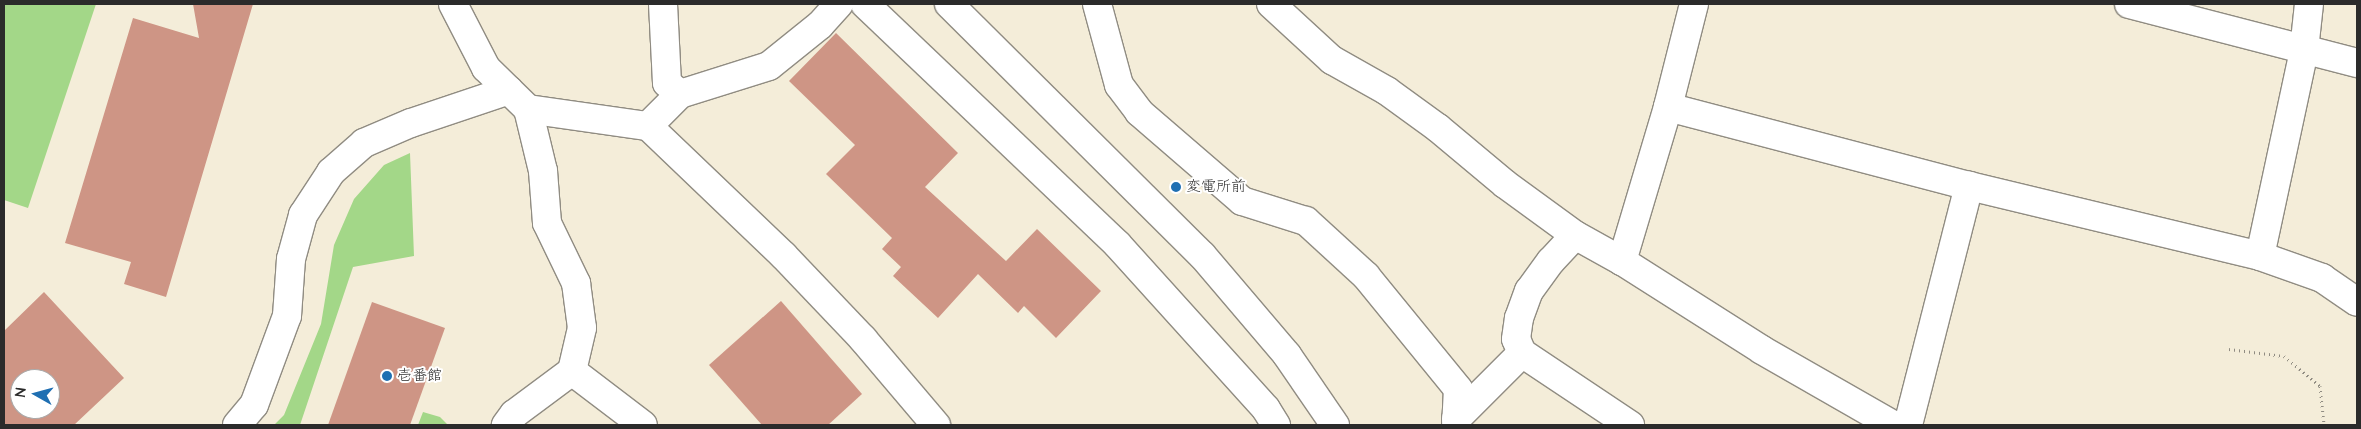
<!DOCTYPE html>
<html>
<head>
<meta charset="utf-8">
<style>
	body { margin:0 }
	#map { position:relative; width:2361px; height:429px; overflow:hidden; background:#f4edd9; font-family:"Architects Daughter","Klee One",sans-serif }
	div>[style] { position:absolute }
	.green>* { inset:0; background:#a3d788 }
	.building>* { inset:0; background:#ce9585 }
	.path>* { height:3px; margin-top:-1.5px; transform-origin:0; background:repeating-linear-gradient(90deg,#908c82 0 1px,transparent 0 5px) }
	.roads { filter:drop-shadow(1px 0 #908c82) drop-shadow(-1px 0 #908c82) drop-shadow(0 1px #908c82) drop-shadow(0 -1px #908c82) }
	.minor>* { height:28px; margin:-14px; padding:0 14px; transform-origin:14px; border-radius:14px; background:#fff }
	.tertiary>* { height:28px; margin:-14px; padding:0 14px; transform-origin:14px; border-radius:14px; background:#fff }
	.dots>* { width:14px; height:14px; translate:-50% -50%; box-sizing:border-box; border:2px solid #fff; border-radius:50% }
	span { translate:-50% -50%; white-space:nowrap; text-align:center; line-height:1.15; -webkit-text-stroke:4px #fff; paint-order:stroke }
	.poi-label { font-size:15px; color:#2b2b2b }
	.left { translate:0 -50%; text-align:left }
	.frame { position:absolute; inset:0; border:5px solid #2b2b2b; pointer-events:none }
	.north { position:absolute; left:10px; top:369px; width:50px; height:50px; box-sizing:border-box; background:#fff; border:1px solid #aaa; border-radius:50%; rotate:277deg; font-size:14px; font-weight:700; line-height:20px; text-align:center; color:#2b2b2b }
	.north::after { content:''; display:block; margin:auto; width:18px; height:22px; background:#1f6fb2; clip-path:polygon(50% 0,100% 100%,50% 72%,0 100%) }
</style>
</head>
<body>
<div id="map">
	<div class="green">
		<div style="clip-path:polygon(4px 4px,96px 4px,28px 208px,4px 200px)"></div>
		<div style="clip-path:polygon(410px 153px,414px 256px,353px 267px,300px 425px,274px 425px,284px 415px,321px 324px,334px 245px,354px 199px,384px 165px)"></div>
		<div style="clip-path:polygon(423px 412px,440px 417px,448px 425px,418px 425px)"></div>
	</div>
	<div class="building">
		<div style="clip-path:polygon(193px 4px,253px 4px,166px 297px,124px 284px,131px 262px,65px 243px,133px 18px,199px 38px)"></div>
		<div style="clip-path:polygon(836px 33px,958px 153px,925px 187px,1006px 261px,1037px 229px,1101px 291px,1056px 338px,1024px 306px,1018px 313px,978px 274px,938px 318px,893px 276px,901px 267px,882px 249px,892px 238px,826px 174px,855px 145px,789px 81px)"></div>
		<div style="clip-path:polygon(evenodd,44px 292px,124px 378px,74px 425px,4px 425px,4px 331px,44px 292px,20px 379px,50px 379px,50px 409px,20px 409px,20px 379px)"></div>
		<div style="clip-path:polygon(781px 301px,862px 394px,828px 425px,762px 425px,709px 365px)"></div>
		<div style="clip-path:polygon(372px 302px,445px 328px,410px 425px,328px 425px)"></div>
	</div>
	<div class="path">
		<div style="left:2229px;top:349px;width:55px;rotate:7.3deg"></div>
		<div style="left:2284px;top:356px;width:47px;rotate:39.8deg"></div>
		<div style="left:2320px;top:386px;width:39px;rotate:84deg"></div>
	</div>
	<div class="roads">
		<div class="minor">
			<div style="left:453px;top:4px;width:72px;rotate:62.7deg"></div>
			<div style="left:486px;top:68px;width:59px;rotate:44.3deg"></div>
			<div style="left:528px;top:109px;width:64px;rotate:76.4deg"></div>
			<div style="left:543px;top:171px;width:52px;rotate:85.6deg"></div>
			<div style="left:547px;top:223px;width:67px;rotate:64.2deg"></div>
			<div style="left:576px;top:283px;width:45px;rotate:82.4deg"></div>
			<div style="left:582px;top:328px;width:44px;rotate:103.1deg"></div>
			<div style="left:572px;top:371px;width:72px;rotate:143.4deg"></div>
			<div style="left:514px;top:414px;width:14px;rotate:126deg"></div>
			<div style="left:663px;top:4px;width:79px;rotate:87.1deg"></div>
			<div style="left:667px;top:83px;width:17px;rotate:40deg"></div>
			<div style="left:1097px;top:4px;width:84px;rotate:74.8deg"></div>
			<div style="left:1119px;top:85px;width:34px;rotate:53deg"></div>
			<div style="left:1139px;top:112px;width:136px;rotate:40.8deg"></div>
			<div style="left:1242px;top:201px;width:67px;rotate:17.4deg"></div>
			<div style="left:1306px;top:221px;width:81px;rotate:42.5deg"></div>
			<div style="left:1366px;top:276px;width:146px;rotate:50.8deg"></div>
			<div style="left:1458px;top:389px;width:36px;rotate:93deg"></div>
			<div style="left:1271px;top:4px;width:83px;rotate:42.6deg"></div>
			<div style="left:1332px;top:60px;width:63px;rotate:29.4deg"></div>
			<div style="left:1387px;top:91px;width:63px;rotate:36deg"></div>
			<div style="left:1438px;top:128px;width:87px;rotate:39.9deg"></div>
			<div style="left:1505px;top:184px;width:87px;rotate:36.1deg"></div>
			<div style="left:1575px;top:235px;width:54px;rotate:29deg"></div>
			<div style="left:1694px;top:4px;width:106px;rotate:104.2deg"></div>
			<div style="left:1668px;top:107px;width:161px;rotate:106.6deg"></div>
			<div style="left:1622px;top:261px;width:166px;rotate:32.4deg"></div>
			<div style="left:1762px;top:350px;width:151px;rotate:29.8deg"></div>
			<div style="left:1668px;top:107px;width:311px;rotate:14.7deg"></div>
			<div style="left:528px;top:109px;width:121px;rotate:8.1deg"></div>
			<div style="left:648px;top:126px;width:188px;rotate:43.7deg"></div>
			<div style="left:784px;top:256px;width:115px;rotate:46.4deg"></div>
			<div style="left:863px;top:339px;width:113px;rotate:49.7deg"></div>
			<div style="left:648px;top:126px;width:45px;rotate:-45deg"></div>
			<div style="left:680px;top:94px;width:93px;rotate:-17.5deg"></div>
			<div style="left:769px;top:66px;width:65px;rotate:-38.8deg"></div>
			<div style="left:820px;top:25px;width:28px;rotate:-48deg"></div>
			<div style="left:2260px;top:256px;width:66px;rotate:19.5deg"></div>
			<div style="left:2322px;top:278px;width:42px;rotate:34.4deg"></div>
			<div style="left:1522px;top:353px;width:15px;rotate:-113deg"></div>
			<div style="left:1516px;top:339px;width:21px;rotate:-82deg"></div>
			<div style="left:1519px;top:318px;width:29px;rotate:-70deg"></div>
			<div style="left:1529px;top:291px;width:37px;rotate:-54deg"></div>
			<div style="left:1551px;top:261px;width:35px;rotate:-47deg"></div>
			<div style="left:572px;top:371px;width:89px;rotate:37.3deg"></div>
			<div style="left:1456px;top:419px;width:93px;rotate:-45deg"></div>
			<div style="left:1522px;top:353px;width:130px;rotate:33.7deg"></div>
			<div style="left:237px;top:425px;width:26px;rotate:-50deg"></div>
			<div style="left:254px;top:405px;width:95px;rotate:-69.7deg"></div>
			<div style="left:287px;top:316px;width:57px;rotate:-86deg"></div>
			<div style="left:291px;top:259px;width:46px;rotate:-74.7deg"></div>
			<div style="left:303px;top:215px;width:51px;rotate:-56.9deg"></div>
			<div style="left:331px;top:172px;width:44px;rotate:-41.3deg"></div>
			<div style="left:364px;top:143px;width:51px;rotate:-23.1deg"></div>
			<div style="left:411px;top:123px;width:103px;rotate:-18.6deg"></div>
			<div style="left:1908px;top:425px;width:247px;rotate:-75.7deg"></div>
			<div style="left:1969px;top:186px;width:299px;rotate:13.5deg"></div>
			<div style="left:2260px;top:256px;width:211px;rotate:-77.9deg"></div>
			<div style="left:2304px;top:50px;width:46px;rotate:-83.8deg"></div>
		</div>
		<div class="tertiary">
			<div style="left:865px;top:4px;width:348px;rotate:43.6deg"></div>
			<div style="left:1117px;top:244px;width:222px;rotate:47.9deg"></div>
			<div style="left:1266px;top:409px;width:19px;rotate:58deg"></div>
			<div style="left:949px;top:4px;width:356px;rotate:44.8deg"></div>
			<div style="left:1202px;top:255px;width:131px;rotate:49.6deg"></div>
			<div style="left:1287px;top:355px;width:85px;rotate:55.6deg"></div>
			<div style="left:2129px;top:4px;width:236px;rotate:14.5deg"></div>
		</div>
	</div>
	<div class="dots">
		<div style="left:1176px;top:187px;background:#1f6fb2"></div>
		<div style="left:387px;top:376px;background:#1f6fb2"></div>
	</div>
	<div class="poi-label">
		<span class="left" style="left:1186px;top:187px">変電所前</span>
		<span class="left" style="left:397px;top:376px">壱番館</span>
	</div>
	<div class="frame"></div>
	<div class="north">N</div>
</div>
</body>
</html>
